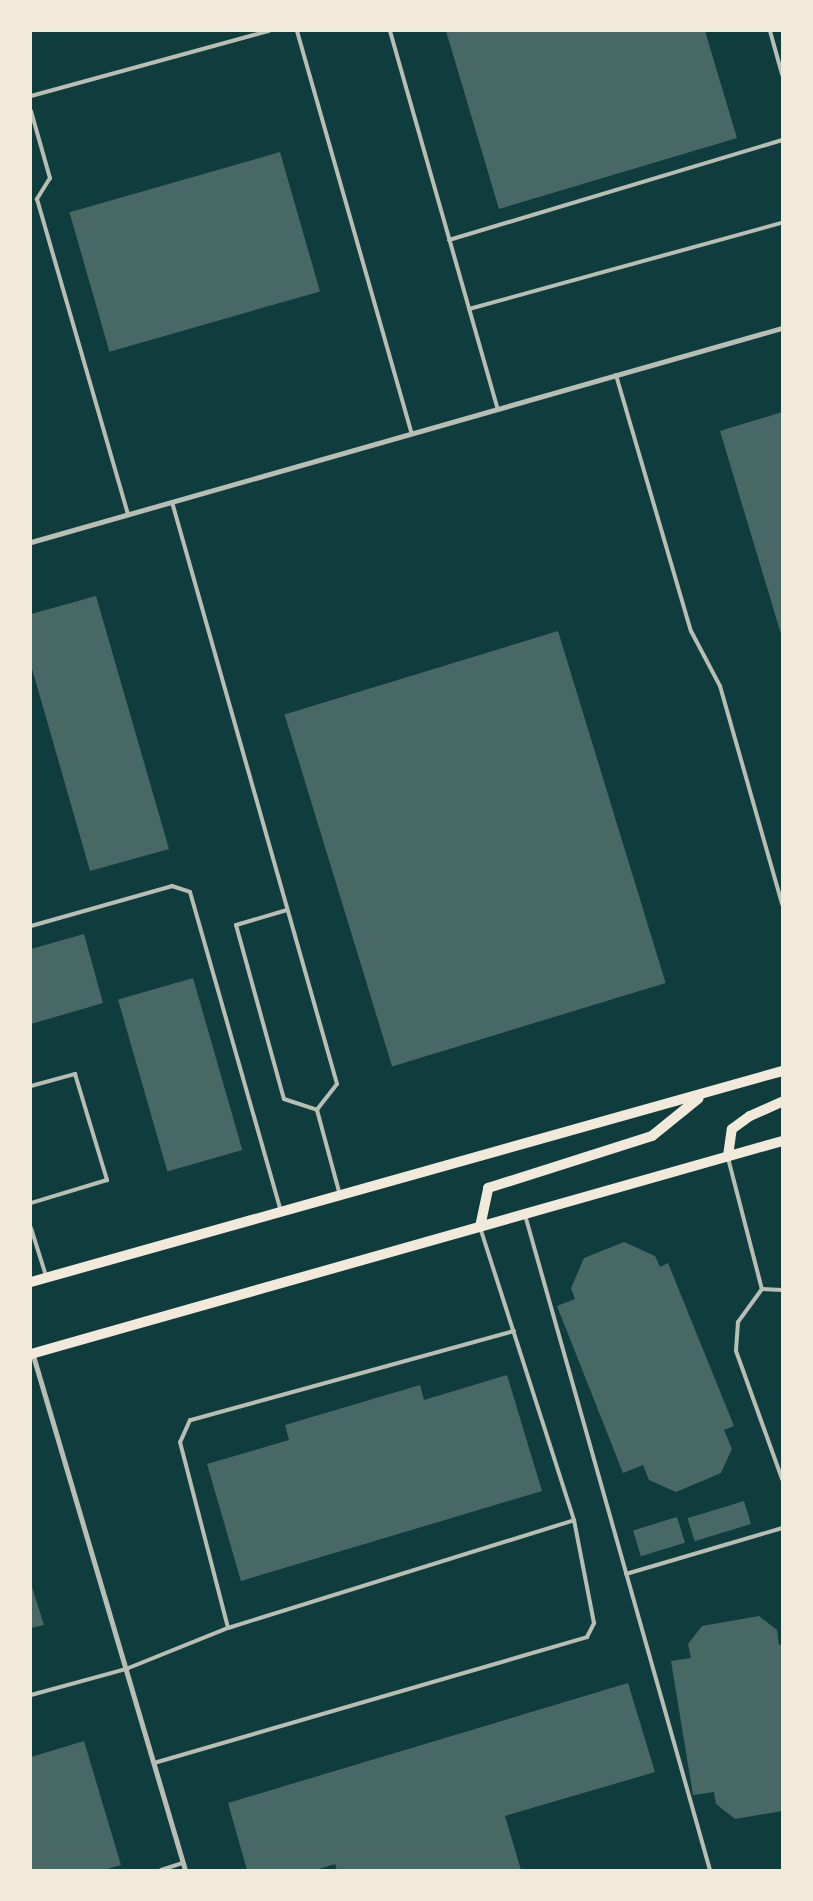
<!DOCTYPE html>
<html>
<head>
<meta charset="utf-8">
<style>
	body { margin:0 }
	#map { position:relative; width:813px; height:1901px; overflow:hidden; background:#0f3d3e; font-family:Quicksand,sans-serif }
	div>[style] { position:absolute }
	.building>* { inset:0; background:#486865; transform-origin:0 0 }
	.service>* { height:4px; margin:-2px; padding:0 2px; transform-origin:2px; border-radius:2px; background:#b8beb3 }
	.minor>* { height:5px; margin:-2.5px; padding:0 2.5px; transform-origin:2.5px; border-radius:2.5px; background:#b8beb3 }
	.secondary>* { height:10px; margin:-5px; padding:0 5px; transform-origin:5px; border-radius:5px; background:#f1e9da }
	span { translate:-50% -50%; white-space:nowrap; text-align:center; line-height:1.15; -webkit-text-stroke:5px #f1e9da; paint-order:stroke }
	.frame { position:absolute; inset:0; border:32px solid #f1e9da; pointer-events:none }
</style>
</head>
<body>
<div id="map">
	<div class="building">
		<div style="clip-path:polygon(446px 31px,705px 31px,737px 138px,499px 209px)"></div>
		<div style="left:280px;top:152px;width:145px;height:219px;rotate:74deg"></div>
		<div style="clip-path:polygon(782px 412px,782px 634px,781px 634px,720px 431px)"></div>
		<div style="clip-path:polygon(96px 596px,169px 849px,90px 871px,31px 665px,31px 614px)"></div>
		<div style="left:558px;top:631px;width:368px;height:286px;rotate:73deg"></div>
		<div style="clip-path:polygon(84px 934px,103px 1003px,31px 1024px,31px 949px)"></div>
		<div style="left:193px;top:978px;width:179px;height:78px;rotate:74deg"></div>
		<div style="clip-path:polygon(624px 1242px,655px 1256px,660px 1267px,668px 1263px,734px 1426px,724px 1430px,732px 1449px,721px 1473px,676px 1492px,649px 1480px,643px 1465px,623px 1473px,557px 1306px,575px 1299px,571px 1288px,584px 1258px)"></div>
		<div style="clip-path:polygon(507px 1375px,542px 1491px,241px 1581px,207px 1464px,289px 1440px,285px 1425px,420px 1385px,424px 1400px)"></div>
		<div style="left:744px;top:1501px;width:24px;height:59px;rotate:73deg"></div>
		<div style="left:677px;top:1517px;width:27px;height:46px;rotate:73deg"></div>
		<div style="clip-path:polygon(31px 1584px,44px 1625px,31px 1628px)"></div>
		<div style="clip-path:polygon(759px 1616px,777px 1630px,779px 1645px,782px 1644px,782px 1811px,735px 1819px,716px 1804px,714px 1792px,693px 1795px,671px 1661px,691px 1658px,688px 1644px,702px 1626px)"></div>
		<div style="clip-path:polygon(628px 1683px,655px 1772px,505px 1816px,521px 1870px,337px 1870px,335px 1864px,316px 1870px,247px 1870px,228px 1803px)"></div>
		<div style="clip-path:polygon(84px 1741px,121px 1865px,104px 1870px,31px 1870px,31px 1757px)"></div>
	</div>
	<div class="service">
		<div style="left:297px;top:31px;width:419px;rotate:74.1deg"></div>
		<div style="left:390px;top:31px;width:393px;rotate:74.1deg"></div>
		<div style="left:770px;top:31px;width:45px;rotate:74.4deg"></div>
		<div style="left:31px;top:96px;width:247px;rotate:-15.3deg"></div>
		<div style="left:31px;top:111px;width:70px;rotate:74.2deg"></div>
		<div style="left:50px;top:178px;width:25px;rotate:122deg"></div>
		<div style="left:37px;top:199px;width:329px;rotate:73.9deg"></div>
		<div style="left:449px;top:240px;width:348px;rotate:-16.7deg"></div>
		<div style="left:469px;top:309px;width:325px;rotate:-15.4deg"></div>
		<div style="left:616px;top:375px;width:267px;rotate:73.7deg"></div>
		<div style="left:691px;top:631px;width:62px;rotate:62.2deg"></div>
		<div style="left:720px;top:686px;width:227px;rotate:74.1deg"></div>
		<div style="left:172px;top:502px;width:605px;rotate:74.17deg"></div>
		<div style="left:337px;top:1084px;width:33px;rotate:128deg"></div>
		<div style="left:317px;top:1110px;width:88px;rotate:74.9deg"></div>
		<div style="left:287px;top:910px;width:53px;rotate:163.6deg"></div>
		<div style="left:236px;top:925px;width:180px;rotate:74.6deg"></div>
		<div style="left:284px;top:1099px;width:35px;rotate:18deg"></div>
		<div style="left:31px;top:926px;width:147px;rotate:-15.8deg"></div>
		<div style="left:172px;top:886px;width:19px;rotate:18deg"></div>
		<div style="left:190px;top:892px;width:333px;rotate:74.1deg"></div>
		<div style="left:31px;top:1086px;width:46px;rotate:-15.3deg"></div>
		<div style="left:75px;top:1074px;width:111px;rotate:73.2deg"></div>
		<div style="left:107px;top:1180px;width:79px;rotate:163.2deg"></div>
		<div style="left:728px;top:1158px;width:135px;rotate:75.5deg"></div>
		<div style="left:762px;top:1289px;width:20px;rotate:3deg"></div>
		<div style="left:525px;top:1215px;width:681px;rotate:74.23deg"></div>
		<div style="left:31px;top:1228px;width:50px;rotate:72.6deg"></div>
		<div style="left:762px;top:1289px;width:41px;rotate:126deg"></div>
		<div style="left:738px;top:1322px;width:29px;rotate:94deg"></div>
		<div style="left:736px;top:1351px;width:136px;rotate:70.2deg"></div>
		<div style="left:514px;top:1331px;width:336px;rotate:164.6deg"></div>
		<div style="left:190px;top:1420px;width:24px;rotate:114deg"></div>
		<div style="left:180px;top:1442px;width:192px;rotate:75.5deg"></div>
		<div style="left:228px;top:1628px;width:362px;rotate:-17.3deg"></div>
		<div style="left:626px;top:1574px;width:163px;rotate:-16.4deg"></div>
		<div style="left:31px;top:1695px;width:98px;rotate:-15.3deg"></div>
		<div style="left:126px;top:1669px;width:110px;rotate:-21.9deg"></div>
		<div style="left:154px;top:1763px;width:451px;rotate:-16.2deg"></div>
		<div style="left:587px;top:1637px;width:16px;rotate:-63deg"></div>
		<div style="left:594px;top:1623px;width:105px;rotate:-101deg"></div>
		<div style="left:574px;top:1520px;width:308px;rotate:-107.8deg"></div>
		<div style="left:161px;top:1870px;width:23px;rotate:-18deg"></div>
	</div>
	<div class="minor">
		<div style="left:31px;top:542px;width:781px;rotate:-15.91deg"></div>
		<div style="left:32px;top:1352px;width:540px;rotate:73.54deg"></div>
	</div>
	<div class="secondary">
		<div style="left:728px;top:1156px;width:27px;rotate:-82deg"></div>
		<div style="left:732px;top:1129px;width:22px;rotate:-36deg"></div>
		<div style="left:750px;top:1116px;width:35px;rotate:-24deg"></div>
		<div style="left:480px;top:1227px;width:40px;rotate:-78deg"></div>
		<div style="left:488px;top:1188px;width:172px;rotate:-17.6deg"></div>
		<div style="left:652px;top:1136px;width:60px;rotate:-39deg"></div>
		<div style="left:31px;top:1282px;width:780px;rotate:-15.69deg"></div>
		<div style="left:31px;top:1354px;width:781px;rotate:-15.83deg"></div>
	</div>
	<div class="frame"></div>
</div>
</body>
</html>
